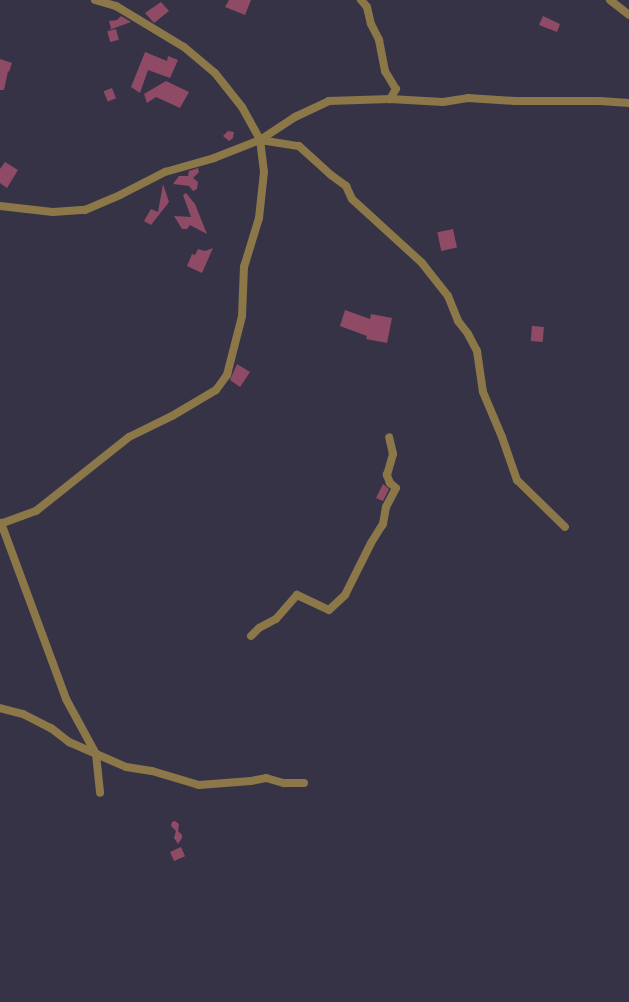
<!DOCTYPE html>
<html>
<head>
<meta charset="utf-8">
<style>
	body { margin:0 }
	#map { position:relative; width:629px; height:1002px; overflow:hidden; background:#363347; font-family:Raleway,sans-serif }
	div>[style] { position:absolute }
	.building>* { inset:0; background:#8f4b66; transform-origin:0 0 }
	.street>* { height:8px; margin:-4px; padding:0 4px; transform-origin:4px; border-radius:4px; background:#8b7747 }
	span { translate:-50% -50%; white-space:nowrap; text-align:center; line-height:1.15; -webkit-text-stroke:3.5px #2c293d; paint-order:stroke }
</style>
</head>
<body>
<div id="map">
	<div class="building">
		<div style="clip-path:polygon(229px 0,251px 0,245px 15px,225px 7px)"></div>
		<div style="clip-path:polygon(161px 2px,169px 11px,154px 23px,145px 13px)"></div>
		<div style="clip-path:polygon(121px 16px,131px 22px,109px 30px,111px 28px,109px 21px,117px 20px)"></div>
		<div style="clip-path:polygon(543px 16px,560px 24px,557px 32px,539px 25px)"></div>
		<div style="left:116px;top:29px;width:11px;height:9px;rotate:75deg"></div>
		<div style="clip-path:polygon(145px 52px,167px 61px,168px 56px,178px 60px,170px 78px,148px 70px,140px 93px,131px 87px)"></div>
		<div style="clip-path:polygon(0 59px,12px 63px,9px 72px,8px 71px,4px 90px,0 90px)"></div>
		<div style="clip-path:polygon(166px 81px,189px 92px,180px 108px,156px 97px,147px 103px,144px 94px)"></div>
		<div style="left:112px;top:88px;width:11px;height:9px;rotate:68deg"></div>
		<div style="clip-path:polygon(228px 131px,234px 132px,233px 138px,229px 141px,223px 136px)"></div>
		<div style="clip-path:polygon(5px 162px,18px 170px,7px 188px,0 183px,0 169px)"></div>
		<div style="clip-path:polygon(198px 168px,199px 172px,193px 178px,198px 182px,197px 189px,193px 191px,189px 186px,173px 184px,179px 176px,188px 176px,189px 171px)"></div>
		<div style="clip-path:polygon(163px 184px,169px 202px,151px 225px,144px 221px,151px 209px,158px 212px)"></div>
		<div style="clip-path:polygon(186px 193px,195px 204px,207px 234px,190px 225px,187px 229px,182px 229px,174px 216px,191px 217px,183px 195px)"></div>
		<div style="left:453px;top:229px;width:19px;height:16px;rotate:78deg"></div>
		<div style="clip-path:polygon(213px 248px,202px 273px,187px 266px,192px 254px,195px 255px,198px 249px,205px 251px)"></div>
		<div style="clip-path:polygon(345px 310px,370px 319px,371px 314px,392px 318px,387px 343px,366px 339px,367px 336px,340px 326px)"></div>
		<div style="left:532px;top:326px;width:12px;height:15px;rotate:5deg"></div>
		<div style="clip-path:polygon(237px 364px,250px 372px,240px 387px,230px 380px)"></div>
		<div style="clip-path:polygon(383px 484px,389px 489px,383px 501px,376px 498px)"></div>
		<div style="clip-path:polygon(175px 821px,179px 824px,178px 831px,182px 835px,182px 838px,178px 844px,174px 838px,176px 831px,171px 826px,172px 822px)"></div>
		<div style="left:181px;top:847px;width:10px;height:12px;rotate:66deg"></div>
	</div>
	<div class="street">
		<div style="left:95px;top:0;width:22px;rotate:16deg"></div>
		<div style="left:116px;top:6px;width:79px;rotate:31.1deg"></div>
		<div style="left:184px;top:47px;width:40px;rotate:40deg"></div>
		<div style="left:215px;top:73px;width:43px;rotate:51.5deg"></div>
		<div style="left:242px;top:107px;width:38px;rotate:61deg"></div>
		<div style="left:260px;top:140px;width:39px;rotate:9deg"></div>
		<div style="left:299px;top:146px;width:43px;rotate:42.2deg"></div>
		<div style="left:331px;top:175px;width:19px;rotate:36deg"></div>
		<div style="left:346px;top:186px;width:14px;rotate:65deg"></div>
		<div style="left:352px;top:199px;width:95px;rotate:42.4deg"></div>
		<div style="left:422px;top:263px;width:42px;rotate:51.8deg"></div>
		<div style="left:448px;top:296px;width:27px;rotate:68deg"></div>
		<div style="left:458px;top:321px;width:16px;rotate:52deg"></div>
		<div style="left:468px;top:334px;width:19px;rotate:62deg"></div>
		<div style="left:477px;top:351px;width:41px;rotate:81.7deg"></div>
		<div style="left:483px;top:392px;width:49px;rotate:67.1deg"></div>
		<div style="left:502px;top:437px;width:46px;rotate:70.8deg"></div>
		<div style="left:517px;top:480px;width:67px;rotate:44.4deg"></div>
		<div style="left:361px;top:0;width:9px;rotate:49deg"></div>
		<div style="left:367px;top:7px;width:17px;rotate:77deg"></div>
		<div style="left:371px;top:24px;width:18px;rotate:63deg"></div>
		<div style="left:379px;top:40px;width:32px;rotate:79deg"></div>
		<div style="left:385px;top:71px;width:21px;rotate:59deg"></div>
		<div style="left:396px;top:89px;width:12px;rotate:121deg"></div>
		<div style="left:610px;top:0;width:24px;rotate:38deg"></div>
		<div style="left:0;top:206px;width:53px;rotate:6.5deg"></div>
		<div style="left:53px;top:212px;width:32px;rotate:-4deg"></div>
		<div style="left:85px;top:210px;width:38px;rotate:-23deg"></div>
		<div style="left:120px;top:195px;width:51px;rotate:-27.1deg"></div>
		<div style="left:165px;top:172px;width:51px;rotate:-15.9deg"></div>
		<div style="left:214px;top:158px;width:49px;rotate:-21.4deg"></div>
		<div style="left:260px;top:140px;width:42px;rotate:-33.3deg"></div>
		<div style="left:295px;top:117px;width:38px;rotate:-25deg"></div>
		<div style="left:329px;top:101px;width:61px;rotate:-1.9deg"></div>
		<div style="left:390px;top:99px;width:53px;rotate:3.2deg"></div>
		<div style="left:443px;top:102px;width:25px;rotate:-9deg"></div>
		<div style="left:468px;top:98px;width:47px;rotate:3.7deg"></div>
		<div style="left:515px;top:101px;width:85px"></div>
		<div style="left:600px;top:101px;width:29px;rotate:4deg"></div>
		<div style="left:1px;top:523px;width:188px;rotate:69.7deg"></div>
		<div style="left:66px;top:699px;width:63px;rotate:61.4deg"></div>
		<div style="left:96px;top:754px;width:39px;rotate:84deg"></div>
		<div style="left:0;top:524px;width:38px;rotate:-20deg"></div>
		<div style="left:36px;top:511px;width:119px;rotate:-38.5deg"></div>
		<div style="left:129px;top:437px;width:48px;rotate:-26deg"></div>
		<div style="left:172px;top:416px;width:51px;rotate:-30.6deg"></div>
		<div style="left:216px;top:390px;width:19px;rotate:-54deg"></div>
		<div style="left:227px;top:375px;width:61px;rotate:-75.7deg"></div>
		<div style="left:242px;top:316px;width:49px;rotate:-87.7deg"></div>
		<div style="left:244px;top:267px;width:51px;rotate:-73deg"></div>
		<div style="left:259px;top:218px;width:46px;rotate:-83.8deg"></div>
		<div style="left:264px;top:172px;width:32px;rotate:-97deg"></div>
		<div style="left:251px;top:636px;width:11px;rotate:-45deg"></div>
		<div style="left:259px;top:628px;width:19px;rotate:-28deg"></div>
		<div style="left:276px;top:619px;width:32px;rotate:-49deg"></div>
		<div style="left:297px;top:595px;width:35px;rotate:25deg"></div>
		<div style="left:329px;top:610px;width:22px;rotate:-43deg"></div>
		<div style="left:345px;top:595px;width:58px;rotate:-63.4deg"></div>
		<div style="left:371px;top:543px;width:22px;rotate:-58deg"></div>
		<div style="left:383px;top:524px;width:17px;rotate:-80deg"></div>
		<div style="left:386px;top:507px;width:21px;rotate:-62deg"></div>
		<div style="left:396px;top:488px;width:8px;rotate:-140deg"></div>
		<div style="left:390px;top:483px;width:9px;rotate:-111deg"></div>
		<div style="left:387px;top:475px;width:22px;rotate:-74deg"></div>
		<div style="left:393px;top:454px;width:17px;rotate:-103deg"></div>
		<div style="left:0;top:708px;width:24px;rotate:15deg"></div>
		<div style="left:23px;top:714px;width:31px;rotate:27deg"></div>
		<div style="left:51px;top:728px;width:23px;rotate:38deg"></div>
		<div style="left:69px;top:742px;width:62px;rotate:23.7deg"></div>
		<div style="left:126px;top:767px;width:26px;rotate:9deg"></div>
		<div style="left:152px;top:771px;width:49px;rotate:16.6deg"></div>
		<div style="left:199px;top:785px;width:52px;rotate:-4.4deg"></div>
		<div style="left:251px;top:781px;width:15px;rotate:-11deg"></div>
		<div style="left:266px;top:778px;width:19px;rotate:16deg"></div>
		<div style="left:284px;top:783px;width:20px"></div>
	</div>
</div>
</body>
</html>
